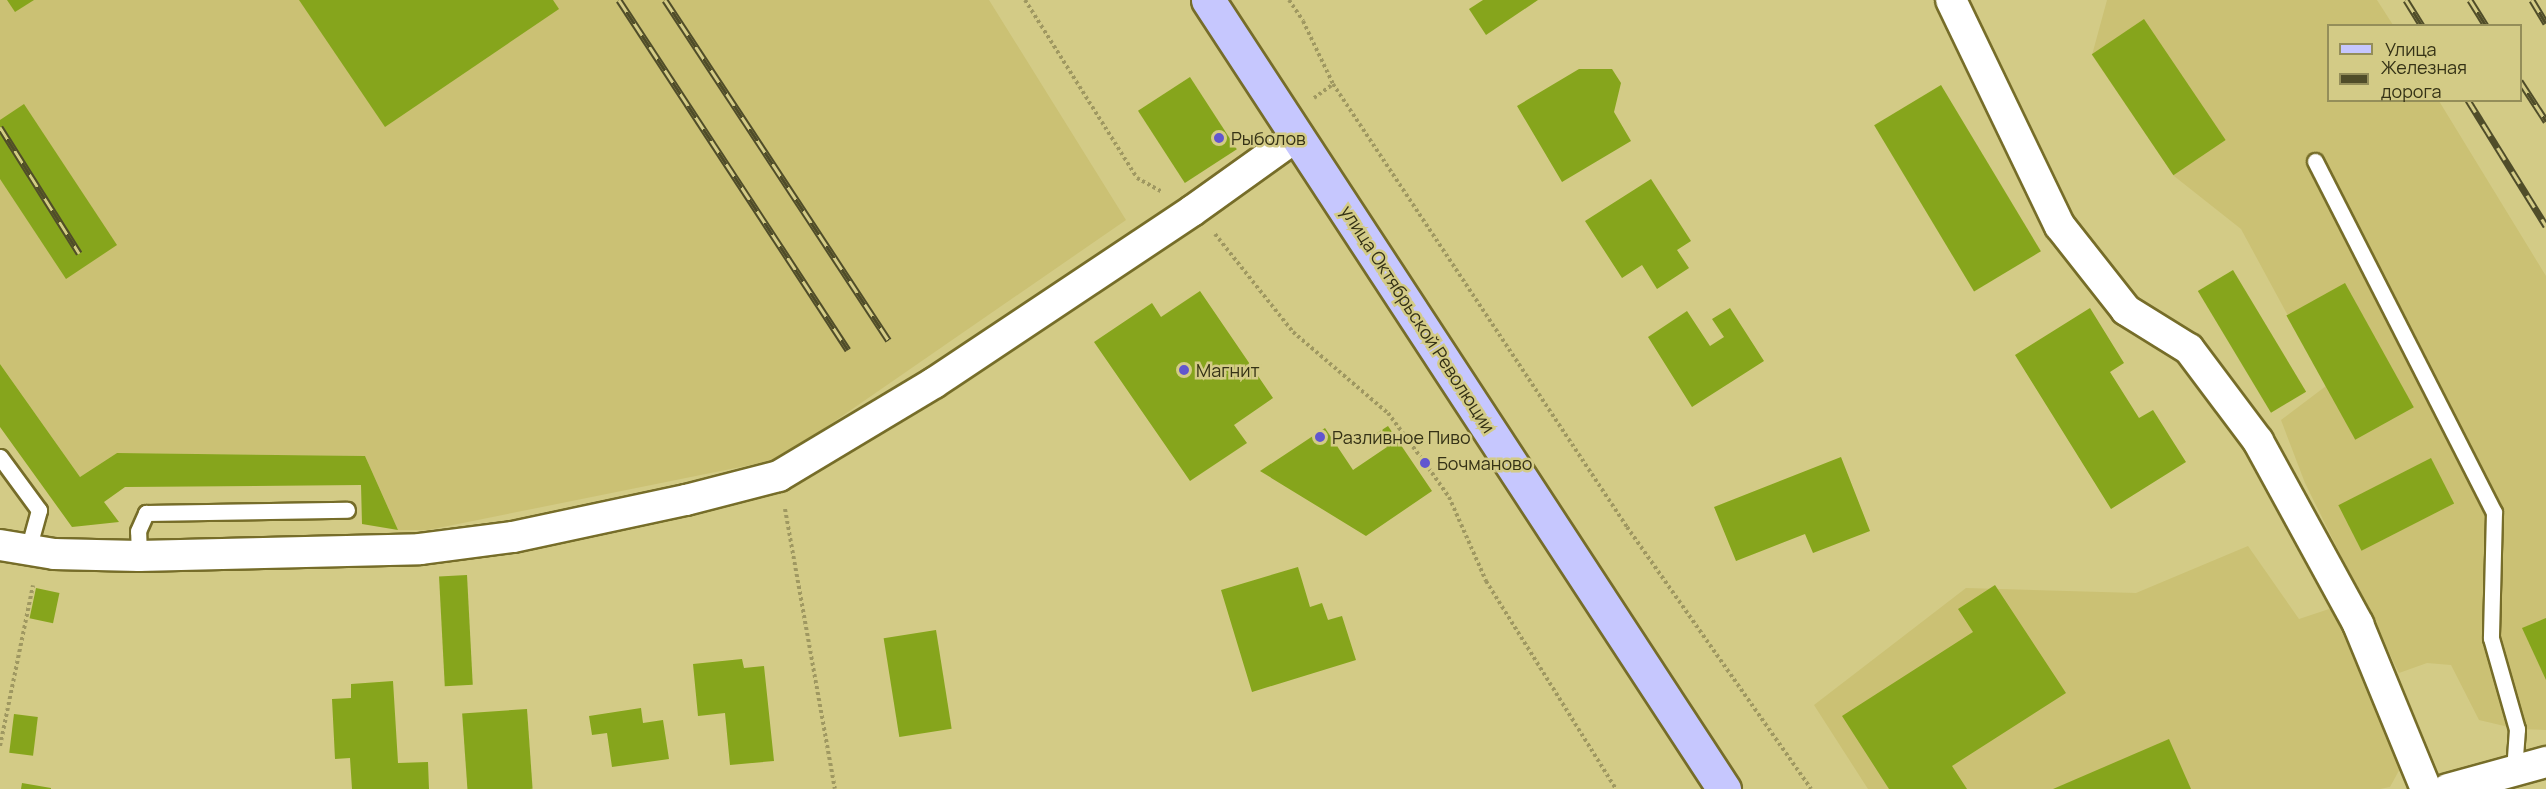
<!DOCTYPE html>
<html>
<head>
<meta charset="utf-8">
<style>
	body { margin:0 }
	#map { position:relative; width:2546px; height:789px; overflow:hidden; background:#d3cb86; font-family:Manrope,sans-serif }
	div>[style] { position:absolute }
	.built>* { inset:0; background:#cbc174 }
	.building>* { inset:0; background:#86a51c; transform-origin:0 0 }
	.path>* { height:4px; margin-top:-2px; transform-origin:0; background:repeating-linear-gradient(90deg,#9f9861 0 3px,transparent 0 6px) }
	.roads { filter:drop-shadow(2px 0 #766d29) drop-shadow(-2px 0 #766d29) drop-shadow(0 2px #766d29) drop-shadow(0 -2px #766d29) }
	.service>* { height:15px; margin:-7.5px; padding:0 7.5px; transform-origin:7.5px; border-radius:7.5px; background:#fff }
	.minor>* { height:30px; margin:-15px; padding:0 15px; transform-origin:15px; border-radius:15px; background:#fff }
	.primary>* { height:33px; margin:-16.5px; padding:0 16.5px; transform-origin:16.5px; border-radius:16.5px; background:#c6c7fe }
	.rail>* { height:7px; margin-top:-3.5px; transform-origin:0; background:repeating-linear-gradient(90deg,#d3cb86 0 14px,#504d29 0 28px); box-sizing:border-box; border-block:2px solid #504d29 }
	.dots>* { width:16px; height:16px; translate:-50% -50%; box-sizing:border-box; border:3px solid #d3cb86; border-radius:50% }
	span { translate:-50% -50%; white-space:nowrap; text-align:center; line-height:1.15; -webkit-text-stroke:5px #d3cb86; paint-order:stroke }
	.poi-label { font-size:18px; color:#353216 }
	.left { translate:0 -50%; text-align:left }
	.street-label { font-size:18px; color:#353216 }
	.legend { position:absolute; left:2327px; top:24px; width:195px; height:78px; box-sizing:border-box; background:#d3cb86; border:2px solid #948e59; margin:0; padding:8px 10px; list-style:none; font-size:18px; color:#353216 }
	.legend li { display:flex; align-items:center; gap:12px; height:30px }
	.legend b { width:30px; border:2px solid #948e59 }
</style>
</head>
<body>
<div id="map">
	<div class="built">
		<div style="clip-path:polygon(0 0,989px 0,1126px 220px,780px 459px,428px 530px,398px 530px,365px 456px,117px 453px,80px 477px,0 364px)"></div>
		<div style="clip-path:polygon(2107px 0,2377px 0,2393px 25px,2328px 26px,2328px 100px,2439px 101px,2546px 276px,2546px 730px,2517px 729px,2479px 720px,2451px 665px,2427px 663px,2399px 673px,2305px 483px,2281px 420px,2326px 386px,2241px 229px,2174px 176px,2092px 55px)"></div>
		<div style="clip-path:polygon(2248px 546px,2299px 619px,2335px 607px,2402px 765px,2390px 787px,2380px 789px,1868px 789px,1814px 705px,1966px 588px,2136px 593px)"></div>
	</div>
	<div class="building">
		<div style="clip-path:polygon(7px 0,34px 0,15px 12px)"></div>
		<div style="clip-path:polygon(299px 0,553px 0,559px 9px,385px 127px)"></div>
		<div style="clip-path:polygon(1483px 0,1538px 0,1486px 35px,1469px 9px)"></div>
		<div style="left:2144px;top:19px;width:146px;height:63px;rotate:56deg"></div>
		<div style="clip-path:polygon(1579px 69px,1612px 69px,1621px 83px,1614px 112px,1631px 141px,1562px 182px,1517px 106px)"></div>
		<div style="left:1190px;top:77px;width:86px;height:62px;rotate:57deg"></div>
		<div style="left:1941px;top:85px;width:194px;height:78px;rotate:59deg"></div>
		<div style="clip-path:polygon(24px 104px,117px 245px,66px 279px,0 179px,0 120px)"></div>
		<div style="clip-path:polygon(1651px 179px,1691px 241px,1677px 250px,1689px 268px,1657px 289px,1642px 265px,1622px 278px,1585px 221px)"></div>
		<div style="left:2233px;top:270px;width:142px;height:41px;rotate:59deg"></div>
		<div style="left:2345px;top:283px;width:142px;height:67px;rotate:61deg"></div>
		<div style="clip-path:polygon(1200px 291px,1273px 398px,1234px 425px,1247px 443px,1190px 481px,1094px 342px,1152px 303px,1161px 317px)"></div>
		<div style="clip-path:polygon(1730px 308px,1764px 361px,1692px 407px,1648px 337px,1687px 311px,1710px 346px,1724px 337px,1712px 319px)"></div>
		<div style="clip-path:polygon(2090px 308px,2124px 363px,2110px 372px,2139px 418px,2153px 410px,2186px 462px,2111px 509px,2015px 355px)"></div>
		<div style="clip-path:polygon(0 364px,80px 477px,117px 453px,365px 456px,398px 530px,362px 524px,361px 485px,125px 487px,104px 502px,119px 522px,72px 527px,0 427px)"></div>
		<div style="clip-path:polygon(1388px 426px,1432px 491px,1366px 536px,1260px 471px,1325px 428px,1353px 470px,1387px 447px,1377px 433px)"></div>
		<div style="clip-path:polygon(1841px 457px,1870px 531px,1813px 553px,1805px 534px,1736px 561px,1714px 507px)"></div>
		<div style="left:2431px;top:458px;width:51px;height:104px;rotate:63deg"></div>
		<div style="clip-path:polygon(1298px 567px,1310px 607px,1322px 603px,1328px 620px,1342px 616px,1356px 660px,1252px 692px,1221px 590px)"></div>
		<div style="left:467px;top:575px;width:110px;height:28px;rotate:87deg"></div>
		<div style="clip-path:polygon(1995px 585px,2066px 693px,1952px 766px,1967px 789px,1889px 789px,1842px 716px,1973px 632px,1958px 609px)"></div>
		<div style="left:36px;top:588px;width:24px;height:31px;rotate:12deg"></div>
		<div style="clip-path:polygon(2546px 618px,2546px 680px,2522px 628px)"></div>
		<div style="left:936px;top:630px;width:100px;height:53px;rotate:81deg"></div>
		<div style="clip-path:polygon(742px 659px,744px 668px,764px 666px,774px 761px,730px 765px,725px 713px,698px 716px,693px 664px)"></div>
		<div style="clip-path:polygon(393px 681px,398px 763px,428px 762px,429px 789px,352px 789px,350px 758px,335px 759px,332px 699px,351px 698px,351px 684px)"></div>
		<div style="clip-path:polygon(641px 708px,643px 723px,663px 720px,669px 759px,612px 767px,607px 733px,592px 735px,589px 716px)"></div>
		<div style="left:527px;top:709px;width:80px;height:65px;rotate:86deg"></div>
		<div style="left:14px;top:714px;width:24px;height:39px;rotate:7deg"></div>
		<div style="clip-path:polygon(2169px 739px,2191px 789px,2053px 789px)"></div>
		<div style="clip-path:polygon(22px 783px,51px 788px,51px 789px,21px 789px)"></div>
	</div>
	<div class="path">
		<div style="left:1025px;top:0;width:210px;rotate:57.8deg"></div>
		<div style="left:1137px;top:178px;width:29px;rotate:29deg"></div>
		<div style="left:1289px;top:0;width:25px;rotate:56deg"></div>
		<div style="left:1303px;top:21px;width:70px;rotate:64.5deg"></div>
		<div style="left:1333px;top:84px;width:532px;rotate:56.43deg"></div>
		<div style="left:1627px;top:527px;width:320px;rotate:54.9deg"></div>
		<div style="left:1314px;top:98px;width:24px;rotate:-36deg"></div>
		<div style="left:1215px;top:234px;width:125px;rotate:51.5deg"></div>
		<div style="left:1293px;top:332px;width:125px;rotate:40.5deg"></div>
		<div style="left:1388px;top:413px;width:62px;rotate:53.5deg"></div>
		<div style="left:1425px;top:463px;width:42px;rotate:54.8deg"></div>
		<div style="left:1449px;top:497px;width:92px;rotate:66.2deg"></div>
		<div style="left:1486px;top:581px;width:245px;rotate:58deg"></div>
		<div style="left:785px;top:509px;width:284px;rotate:79.9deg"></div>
		<div style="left:0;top:746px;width:164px;rotate:-78.4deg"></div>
	</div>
	<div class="roads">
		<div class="service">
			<div style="left:2315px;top:161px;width:394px;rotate:63deg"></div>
			<div style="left:2494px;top:512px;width:126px;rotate:91.4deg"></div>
			<div style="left:2491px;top:638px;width:95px;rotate:74.1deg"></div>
			<div style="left:2517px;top:729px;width:42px;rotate:94.1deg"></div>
			<div style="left:0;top:457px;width:66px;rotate:53.7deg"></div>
			<div style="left:39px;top:510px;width:41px;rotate:105.4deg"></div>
			<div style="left:139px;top:556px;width:25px;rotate:-92deg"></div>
			<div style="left:138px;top:531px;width:20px;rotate:-66deg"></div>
			<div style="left:146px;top:513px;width:201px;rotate:-0.9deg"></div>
		</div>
		<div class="minor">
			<div style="left:1951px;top:0;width:251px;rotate:64.3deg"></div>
			<div style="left:2060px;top:226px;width:107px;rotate:51.8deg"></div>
			<div style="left:2126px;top:310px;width:74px;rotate:31.8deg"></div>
			<div style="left:2189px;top:349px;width:115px;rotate:53.1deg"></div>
			<div style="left:2258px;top:441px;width:209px;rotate:61.3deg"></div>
			<div style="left:2358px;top:624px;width:178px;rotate:67.6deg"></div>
			<div style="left:0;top:545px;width:55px;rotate:9.5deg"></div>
			<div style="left:54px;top:554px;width:85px;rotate:1.3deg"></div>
			<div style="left:139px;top:556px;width:281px;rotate:-1.4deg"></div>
			<div style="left:420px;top:549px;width:94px;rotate:-7.4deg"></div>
			<div style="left:513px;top:537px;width:177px;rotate:-12.1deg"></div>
			<div style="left:686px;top:500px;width:96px;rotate:-14.5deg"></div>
			<div style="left:779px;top:476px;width:181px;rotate:-31deg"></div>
			<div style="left:934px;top:383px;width:310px;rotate:-33.7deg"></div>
			<div style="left:1192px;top:211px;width:130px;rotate:-35.6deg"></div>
			<div style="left:2448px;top:789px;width:102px;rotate:-15.4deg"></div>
		</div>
		<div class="primary">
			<div style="left:1208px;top:0;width:943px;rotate:56.82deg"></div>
		</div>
	</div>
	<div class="rail">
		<div style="left:619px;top:0;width:418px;rotate:56.8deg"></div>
		<div style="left:665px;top:0;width:407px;rotate:56.7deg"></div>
		<div style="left:2406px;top:0;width:31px;rotate:58deg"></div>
		<div style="left:2470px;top:0;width:31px;rotate:58deg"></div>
		<div style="left:2532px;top:0;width:27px;rotate:59deg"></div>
		<div style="left:2520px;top:81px;width:48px;rotate:57deg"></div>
		<div style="left:2468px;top:100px;width:148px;rotate:58.2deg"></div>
		<div style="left:0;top:127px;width:149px;rotate:57.9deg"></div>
	</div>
	<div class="dots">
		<div style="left:1219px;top:138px;background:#6156cf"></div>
		<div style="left:1184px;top:370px;background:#6156cf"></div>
		<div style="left:1320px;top:437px;background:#6156cf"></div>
		<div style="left:1425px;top:463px;background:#6156cf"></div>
	</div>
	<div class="poi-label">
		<span class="left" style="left:1231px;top:138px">Рыболов</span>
		<span class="left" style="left:1196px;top:370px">Магнит</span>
		<span class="left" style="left:1332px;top:437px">Разливное Пиво</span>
		<span class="left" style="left:1437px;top:463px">Бочманово</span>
	</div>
	<div class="street-label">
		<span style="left:1418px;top:319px;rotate:57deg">улица Октябрьской Революции</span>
	</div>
	<ul class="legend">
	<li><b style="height:8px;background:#c6c7fe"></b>Улица</li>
	<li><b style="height:8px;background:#504d29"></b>Железная дорога</li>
	</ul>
</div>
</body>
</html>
